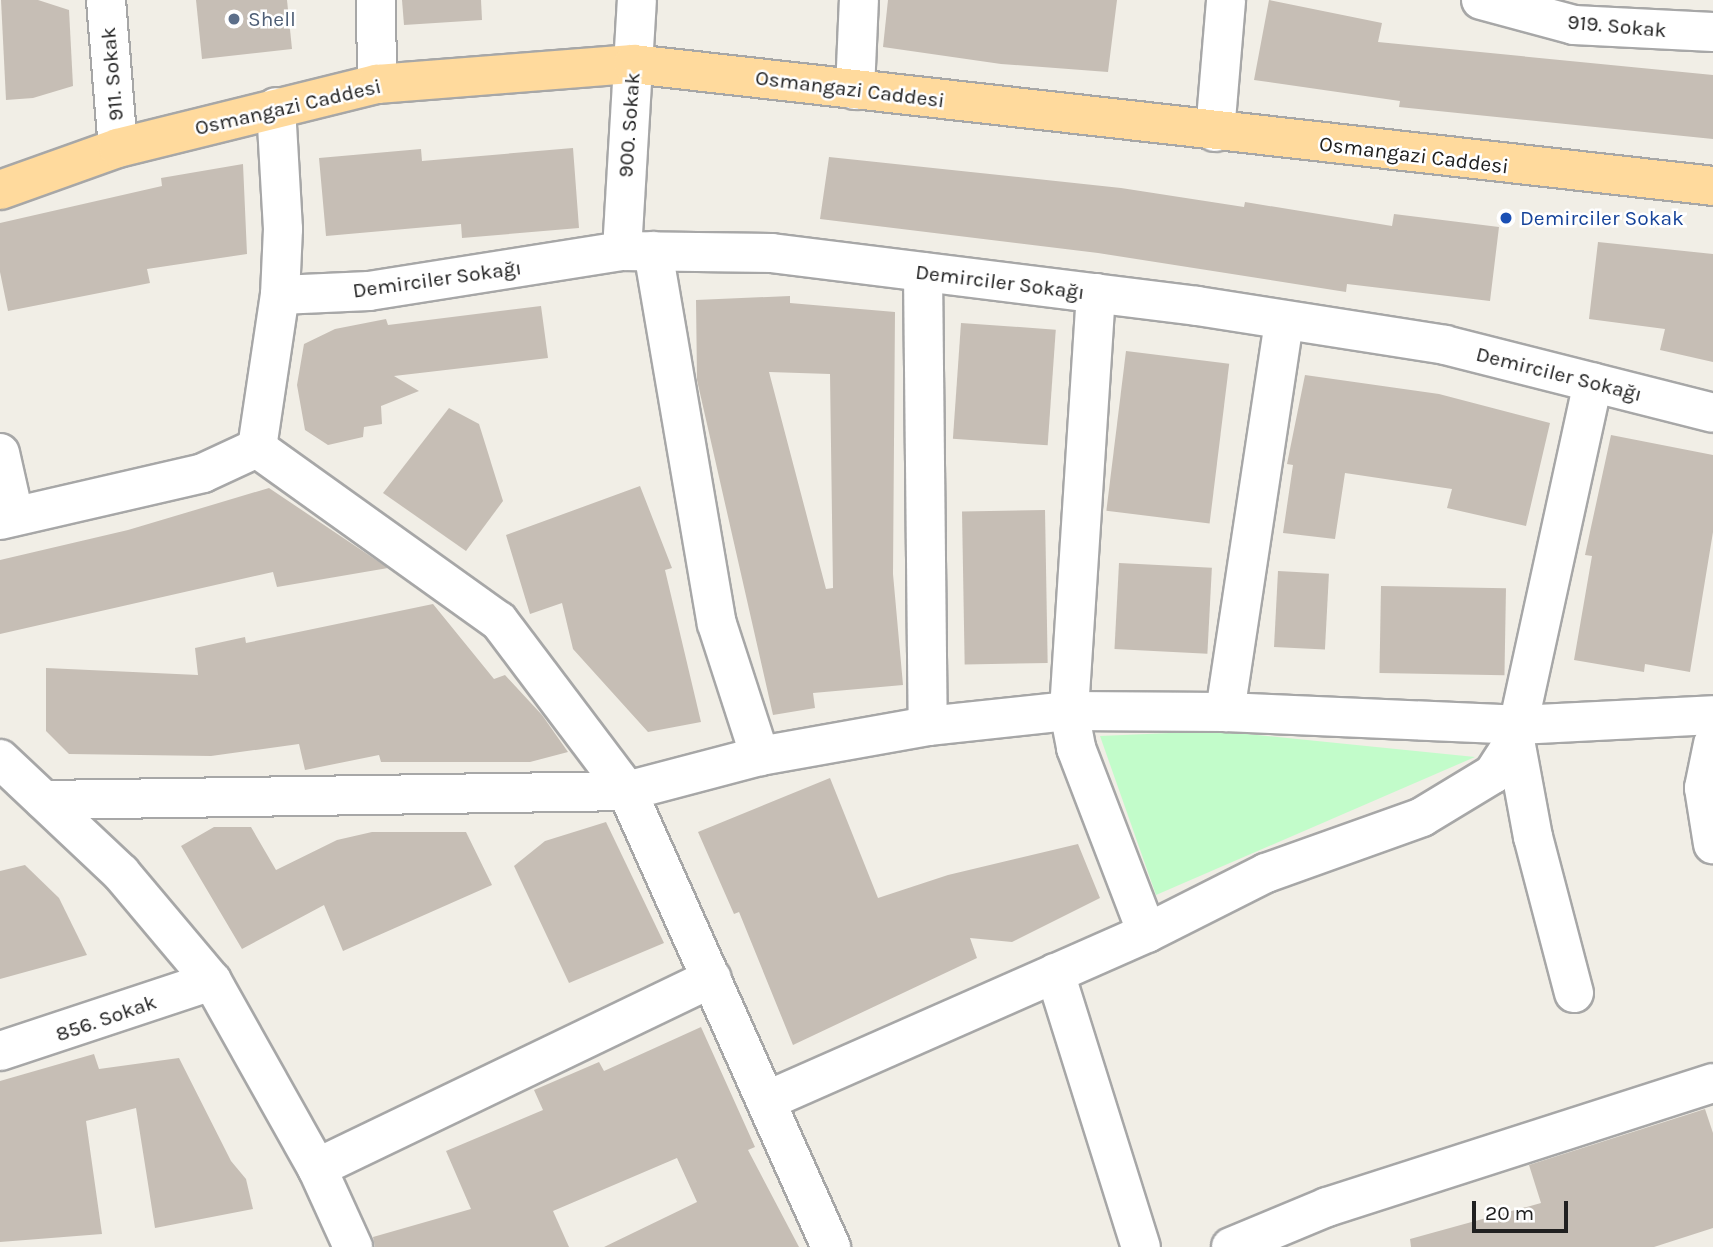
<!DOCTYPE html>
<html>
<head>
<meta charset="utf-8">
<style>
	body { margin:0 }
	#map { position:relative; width:1713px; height:1247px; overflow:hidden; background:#f1eee6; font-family:Karla,sans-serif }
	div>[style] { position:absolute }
	.park>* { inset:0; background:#c2fcca }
	.building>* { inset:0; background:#c6beb5; transform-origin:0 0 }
	.roads { filter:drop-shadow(2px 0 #a7a7a7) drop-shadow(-2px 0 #a7a7a7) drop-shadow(0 2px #a7a7a7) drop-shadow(0 -2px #a7a7a7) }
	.minor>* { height:38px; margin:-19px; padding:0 19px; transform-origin:19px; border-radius:19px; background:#fff }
	.major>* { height:38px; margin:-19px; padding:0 19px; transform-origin:19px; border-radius:19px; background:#ffda9d }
	.dots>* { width:19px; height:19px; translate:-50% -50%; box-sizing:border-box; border:4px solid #fff; border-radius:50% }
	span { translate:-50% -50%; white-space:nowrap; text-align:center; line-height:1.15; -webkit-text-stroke:5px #fff; paint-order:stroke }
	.service-label { font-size:21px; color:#4e5e75 }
	.left { translate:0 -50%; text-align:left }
	.street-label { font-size:21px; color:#202020 }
	.transit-label { font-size:21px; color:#164399 }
	.scale { position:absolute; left:1472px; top:1201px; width:96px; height:32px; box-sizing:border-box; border:4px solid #202020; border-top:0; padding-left:9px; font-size:21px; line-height:24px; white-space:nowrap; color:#202020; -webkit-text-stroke:5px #fff; paint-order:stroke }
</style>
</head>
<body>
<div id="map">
	<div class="park">
		<div style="clip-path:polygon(1217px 731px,1475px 757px,1156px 895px,1100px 736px)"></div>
	</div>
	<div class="building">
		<div style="clip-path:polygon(1px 0,38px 0,69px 10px,73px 86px,33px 98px,6px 100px)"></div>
		<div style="clip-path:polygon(196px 0,287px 0,292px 49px,202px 59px)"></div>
		<div style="clip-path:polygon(402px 0,481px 0,482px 20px,404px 25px)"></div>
		<div style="clip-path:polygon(888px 0,1117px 0,1108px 72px,1001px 64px,883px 47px)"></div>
		<div style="clip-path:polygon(1269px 0,1382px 23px,1378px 42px,1713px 75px,1713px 139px,1399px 107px,1400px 101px,1254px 80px)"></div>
		<div style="clip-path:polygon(573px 148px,579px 228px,462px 238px,461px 224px,326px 236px,319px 158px,421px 149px,422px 161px)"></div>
		<div style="clip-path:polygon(829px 157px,1121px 188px,1244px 207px,1245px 202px,1392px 226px,1394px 214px,1499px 227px,1490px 301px,1347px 284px,1346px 292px,1098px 253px,820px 219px)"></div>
		<div style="clip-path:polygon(243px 164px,247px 254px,147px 269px,150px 283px,8px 311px,0 272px,0 223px,162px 186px,161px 178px)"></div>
		<div style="clip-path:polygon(1598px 242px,1713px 254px,1713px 362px,1660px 350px,1665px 329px,1589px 319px)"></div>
		<div style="clip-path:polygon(evenodd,790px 296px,790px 303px,895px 312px,893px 574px,903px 685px,813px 693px,815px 708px,773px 715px,697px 380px,696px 300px,790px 296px,769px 372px,830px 374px,833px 588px,826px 589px,769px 372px)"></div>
		<div style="clip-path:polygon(541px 306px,548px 358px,394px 376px,419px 391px,381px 406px,382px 424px,364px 427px,363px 437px,328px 445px,305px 430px,297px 385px,304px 344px,335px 329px,386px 319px,388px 325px)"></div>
		<div style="left:961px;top:323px;width:95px;height:116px;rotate:4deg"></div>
		<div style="left:1126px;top:351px;width:104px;height:161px;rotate:7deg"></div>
		<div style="clip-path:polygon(1305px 375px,1439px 394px,1550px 423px,1526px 526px,1447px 508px,1452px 489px,1345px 473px,1335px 539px,1283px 533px,1293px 465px,1287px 464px)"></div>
		<div style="clip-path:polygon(449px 408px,479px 424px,503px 501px,466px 551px,383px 493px)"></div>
		<div style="clip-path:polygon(1611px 435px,1713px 455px,1713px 532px,1690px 672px,1645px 664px,1644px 672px,1574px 660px,1592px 556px,1585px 555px)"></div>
		<div style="clip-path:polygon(640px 486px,672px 568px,665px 570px,701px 722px,648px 732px,573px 649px,562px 603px,530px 614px,506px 535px)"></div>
		<div style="clip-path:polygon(269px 488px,388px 568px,277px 587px,273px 572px,0 634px,0 560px,128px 530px)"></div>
		<div style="left:1045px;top:510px;width:153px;height:83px;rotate:89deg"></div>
		<div style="left:1119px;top:563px;width:93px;height:86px;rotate:3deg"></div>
		<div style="left:1278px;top:571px;width:51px;height:76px;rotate:3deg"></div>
		<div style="left:1381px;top:586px;width:125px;height:87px;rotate:1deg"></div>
		<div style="clip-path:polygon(433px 604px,494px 679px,505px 675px,542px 715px,568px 752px,530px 762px,381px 762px,379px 755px,305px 770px,299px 744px,211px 756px,69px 754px,46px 731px,46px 668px,198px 675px,195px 648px,245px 637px,246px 643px)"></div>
		<div style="clip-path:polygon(830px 778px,878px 898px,948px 875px,1078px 844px,1100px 898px,1012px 942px,970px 938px,977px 958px,793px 1045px,739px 912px,734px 914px,698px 832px)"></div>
		<div style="clip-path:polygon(606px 822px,664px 943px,569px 983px,514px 866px,545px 841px)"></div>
		<div style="clip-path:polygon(214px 827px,251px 827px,276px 870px,337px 840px,372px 832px,466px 832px,492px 885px,343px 951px,324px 905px,242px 949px,181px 846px)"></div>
		<div style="clip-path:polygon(25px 865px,59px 898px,87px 955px,0 979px,0 871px)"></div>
		<div style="clip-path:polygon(701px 1027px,755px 1147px,748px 1150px,799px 1247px,604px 1247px,697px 1202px,677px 1158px,553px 1211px,569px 1247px,375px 1247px,373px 1237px,471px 1209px,446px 1151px,543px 1110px,534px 1090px,599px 1062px,604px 1071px)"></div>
		<div style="clip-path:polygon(94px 1054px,99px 1069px,179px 1058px,231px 1161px,246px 1179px,253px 1209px,155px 1228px,136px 1108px,86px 1121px,102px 1234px,0 1242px,0 1081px)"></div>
		<div style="clip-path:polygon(1705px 1109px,1713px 1133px,1713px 1228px,1654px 1247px,1411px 1247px,1410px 1239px,1541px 1203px,1529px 1165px)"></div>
	</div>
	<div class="roads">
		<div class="minor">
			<div style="left:106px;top:0;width:148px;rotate:85.4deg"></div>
			<div style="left:376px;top:0;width:84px;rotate:89.3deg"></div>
			<div style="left:1481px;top:0;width:96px;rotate:15deg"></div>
			<div style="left:1574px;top:25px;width:139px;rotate:2.9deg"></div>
			<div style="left:855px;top:90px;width:90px;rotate:-87.5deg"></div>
			<div style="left:1215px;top:132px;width:132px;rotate:-85.2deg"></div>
			<div style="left:622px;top:251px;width:251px;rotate:-86.6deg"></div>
			<div style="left:653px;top:251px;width:378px;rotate:80.3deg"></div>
			<div style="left:717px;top:624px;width:139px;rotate:72deg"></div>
			<div style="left:923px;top:272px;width:454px;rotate:89.4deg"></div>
			<div style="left:1096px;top:293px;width:419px;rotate:93.7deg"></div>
			<div style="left:1069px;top:711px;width:38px;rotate:79deg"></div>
			<div style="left:1076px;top:748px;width:198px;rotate:69deg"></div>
			<div style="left:280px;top:295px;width:89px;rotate:-2.6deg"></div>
			<div style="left:369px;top:291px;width:256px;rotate:-9deg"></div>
			<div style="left:622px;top:251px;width:150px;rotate:0.8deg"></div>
			<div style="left:772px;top:253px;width:428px;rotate:7.1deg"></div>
			<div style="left:1197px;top:306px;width:251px;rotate:8.9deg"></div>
			<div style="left:1445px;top:345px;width:276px;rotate:14.2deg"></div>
			<div style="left:257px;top:448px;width:297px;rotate:35.6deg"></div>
			<div style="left:499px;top:621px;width:213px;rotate:53deg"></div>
			<div style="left:627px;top:791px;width:500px;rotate:65.9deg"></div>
			<div style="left:0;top:453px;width:64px;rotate:77.3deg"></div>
			<div style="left:0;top:520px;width:208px;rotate:-13deg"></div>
			<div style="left:203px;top:473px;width:60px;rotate:-24.8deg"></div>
			<div style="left:257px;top:448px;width:155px;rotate:-81.5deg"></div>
			<div style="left:280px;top:295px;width:66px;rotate:-87.4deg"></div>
			<div style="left:283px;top:229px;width:122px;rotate:-93.3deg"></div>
			<div style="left:1225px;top:712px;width:396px;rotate:-81.4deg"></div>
			<div style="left:1713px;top:744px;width:45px;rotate:101.6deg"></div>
			<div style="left:1704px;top:788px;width:57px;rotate:80.9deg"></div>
			<div style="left:0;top:759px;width:166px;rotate:43.3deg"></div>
			<div style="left:121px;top:873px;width:141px;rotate:49.9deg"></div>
			<div style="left:212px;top:981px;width:214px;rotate:60.7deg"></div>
			<div style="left:317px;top:1168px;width:87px;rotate:65.5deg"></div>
			<div style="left:44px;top:800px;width:583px;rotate:-0.88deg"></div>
			<div style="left:627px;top:791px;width:138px;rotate:-14.7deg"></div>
			<div style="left:760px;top:756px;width:171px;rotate:-10.1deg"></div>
			<div style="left:928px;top:726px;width:142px;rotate:-6.1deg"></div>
			<div style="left:1069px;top:711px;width:156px;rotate:0.4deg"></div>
			<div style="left:1225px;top:712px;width:293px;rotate:2.5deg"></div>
			<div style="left:1518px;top:725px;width:195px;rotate:-2.9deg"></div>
			<div style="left:1055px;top:973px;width:287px;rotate:72.6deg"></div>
			<div style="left:1574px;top:993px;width:161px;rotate:-104.7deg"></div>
			<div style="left:1533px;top:837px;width:99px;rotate:-100.5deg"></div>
			<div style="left:1515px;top:740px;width:366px;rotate:-77.7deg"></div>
			<div style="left:0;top:1051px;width:223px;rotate:-18.3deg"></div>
			<div style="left:766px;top:1101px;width:416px;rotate:-23.8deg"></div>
			<div style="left:1147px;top:933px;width:133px;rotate:-26.8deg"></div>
			<div style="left:1266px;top:873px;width:166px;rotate:-19.7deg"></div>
			<div style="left:1422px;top:817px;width:83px;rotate:-31.2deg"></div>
			<div style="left:1493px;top:774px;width:40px;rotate:-57.1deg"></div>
			<div style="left:317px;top:1168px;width:438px;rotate:-25.7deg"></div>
			<div style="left:1231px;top:1247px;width:104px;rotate:-22.6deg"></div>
			<div style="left:1327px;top:1207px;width:405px;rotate:-17.8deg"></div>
		</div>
		<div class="major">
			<div style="left:0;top:190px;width:125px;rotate:-19.6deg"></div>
			<div style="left:118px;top:148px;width:267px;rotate:-13.9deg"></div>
			<div style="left:377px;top:84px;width:257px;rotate:-4.5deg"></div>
			<div style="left:633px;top:64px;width:1087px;rotate:6.44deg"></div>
		</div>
	</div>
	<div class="dots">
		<div style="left:234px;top:19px;background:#5c6f8a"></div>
		<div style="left:1506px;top:218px;background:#1a4fb4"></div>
	</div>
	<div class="service-label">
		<span class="left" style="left:248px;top:19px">Shell</span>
	</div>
	<div class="street-label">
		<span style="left:1617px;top:26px;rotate:5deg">919. Sokak</span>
		<span style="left:112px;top:74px;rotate:-95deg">911. Sokak</span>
		<span style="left:850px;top:89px;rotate:7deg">Osmangazi Caddesi</span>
		<span style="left:288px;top:107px;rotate:-13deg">Osmangazi Caddesi</span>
		<span style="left:629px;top:125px;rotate:-86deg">900. Sokak</span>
		<span style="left:1414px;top:155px;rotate:7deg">Osmangazi Caddesi</span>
		<span style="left:437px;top:279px;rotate:-8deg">Demirciler Sokağı</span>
		<span style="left:1000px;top:282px;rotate:7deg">Demirciler Sokağı</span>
		<span style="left:1559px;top:374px;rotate:14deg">Demirciler Sokağı</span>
		<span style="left:106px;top:1018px;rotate:-19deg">856. Sokak</span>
	</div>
	<div class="transit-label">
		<span class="left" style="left:1520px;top:218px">Demirciler Sokak</span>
	</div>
	<div class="scale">20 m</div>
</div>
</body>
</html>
